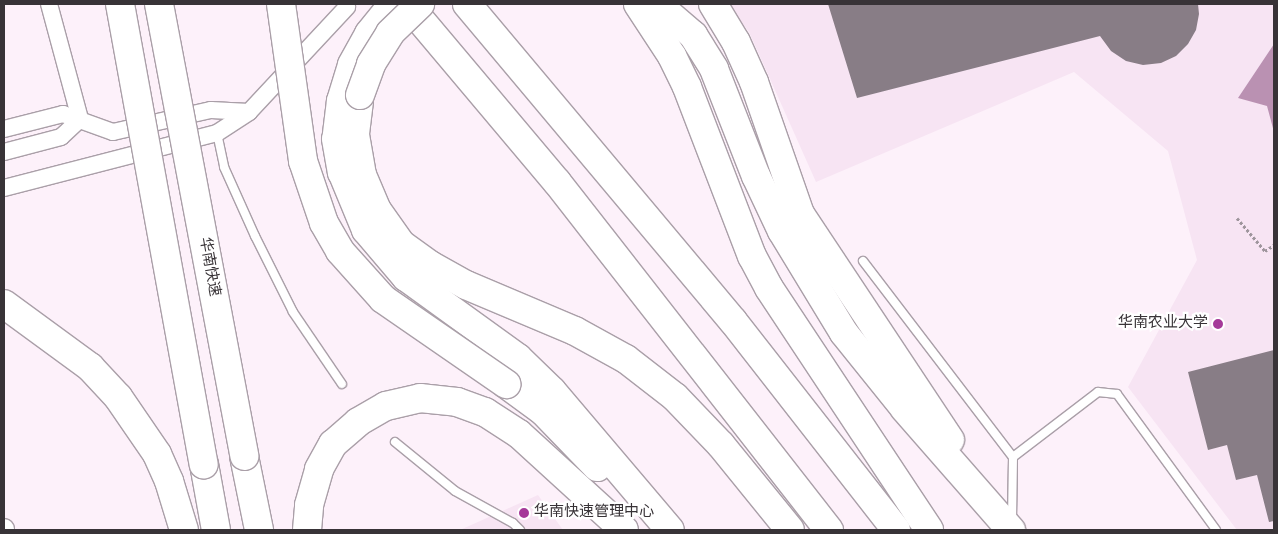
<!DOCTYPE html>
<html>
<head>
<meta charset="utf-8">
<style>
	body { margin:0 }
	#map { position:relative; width:1278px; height:534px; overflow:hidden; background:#fdf1fa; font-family:Overpass,"Noto Sans SC",sans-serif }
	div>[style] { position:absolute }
	.built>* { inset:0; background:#f7e4f3 }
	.water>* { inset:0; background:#ba91b2 }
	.building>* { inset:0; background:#887d86 }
	.path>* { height:3px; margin-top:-1.5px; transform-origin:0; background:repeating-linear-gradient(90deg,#9e959c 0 2.5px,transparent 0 5px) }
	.roads { filter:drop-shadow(1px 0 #aa9fa8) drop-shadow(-1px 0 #aa9fa8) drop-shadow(0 1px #aa9fa8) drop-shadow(0 -1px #aa9fa8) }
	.service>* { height:8px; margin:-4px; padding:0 4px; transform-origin:4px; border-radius:4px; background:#fff }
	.minor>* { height:16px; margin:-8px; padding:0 8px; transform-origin:8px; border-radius:8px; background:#fff }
	.tertiary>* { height:20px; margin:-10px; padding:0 10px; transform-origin:10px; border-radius:10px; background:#fff }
	.motorway>* { height:28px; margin:-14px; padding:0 14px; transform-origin:14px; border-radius:14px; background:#fff }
	.bridges { filter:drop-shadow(1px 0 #aa9fa8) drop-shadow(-1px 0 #aa9fa8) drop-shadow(0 1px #aa9fa8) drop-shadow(0 -1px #aa9fa8) }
	.motorway-bridge>* { height:28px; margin:-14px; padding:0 14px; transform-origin:14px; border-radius:14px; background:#fff }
	.dots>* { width:14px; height:14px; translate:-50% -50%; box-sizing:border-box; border:2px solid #fff; border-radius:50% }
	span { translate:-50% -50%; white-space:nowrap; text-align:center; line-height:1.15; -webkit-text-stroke:4.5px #fff; paint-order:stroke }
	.street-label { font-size:15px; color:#383337 }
	.poi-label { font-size:15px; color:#383337 }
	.right { translate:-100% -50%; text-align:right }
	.left { translate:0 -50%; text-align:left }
	.frame { position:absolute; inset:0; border:5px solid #383337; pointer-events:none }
</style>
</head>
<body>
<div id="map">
	<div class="built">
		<div style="clip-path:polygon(728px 4px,1274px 4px,1274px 530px,1237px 530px,1128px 387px,1197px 260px,1168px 151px,1074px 72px,816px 182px,749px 32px)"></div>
		<div style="clip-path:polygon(538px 495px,563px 530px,460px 530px)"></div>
	</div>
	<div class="water">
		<div style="clip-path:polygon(1274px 44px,1274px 132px,1267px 106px,1238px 98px)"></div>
	</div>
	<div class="building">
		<div style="clip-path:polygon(828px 4px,1198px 4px,1199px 14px,1196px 30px,1188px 44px,1176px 56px,1161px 63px,1143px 65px,1126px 61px,1111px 51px,1100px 36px,857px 98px)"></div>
		<div style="clip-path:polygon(1274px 350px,1274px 521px,1269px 522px,1257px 475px,1236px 480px,1227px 445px,1208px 450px,1188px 372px)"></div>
	</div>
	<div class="path">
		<div style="left:1237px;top:218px;width:43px;rotate:49.7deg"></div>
		<div style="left:1265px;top:251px;width:11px;rotate:-34deg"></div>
	</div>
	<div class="roads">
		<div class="service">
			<div style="left:217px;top:133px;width:35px;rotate:78deg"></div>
			<div style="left:224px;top:167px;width:76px;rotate:65.8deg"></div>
			<div style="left:255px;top:236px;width:85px;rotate:63.4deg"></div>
			<div style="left:293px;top:312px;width:87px;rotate:55.8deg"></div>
			<div style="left:863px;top:261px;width:247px;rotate:52.6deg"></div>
			<div style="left:1013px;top:457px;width:64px;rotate:90.9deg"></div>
			<div style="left:395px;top:442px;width:77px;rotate:39.2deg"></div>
			<div style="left:455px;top:491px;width:66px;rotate:28.9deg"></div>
			<div style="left:513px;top:523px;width:10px;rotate:45deg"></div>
			<div style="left:1013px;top:457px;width:107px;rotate:-37.4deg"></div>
			<div style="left:1098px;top:392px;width:19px;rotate:6deg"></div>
			<div style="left:1117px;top:394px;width:168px;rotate:53.9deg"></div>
		</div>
		<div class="minor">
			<div style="left:49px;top:4px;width:119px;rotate:74.9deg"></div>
			<div style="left:4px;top:129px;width:61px;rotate:-14.3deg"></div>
			<div style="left:63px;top:114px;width:53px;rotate:19.8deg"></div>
			<div style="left:113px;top:132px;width:100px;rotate:-12.7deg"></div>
			<div style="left:211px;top:110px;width:38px;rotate:3deg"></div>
			<div style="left:4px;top:152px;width:59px;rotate:-14.7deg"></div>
			<div style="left:61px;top:137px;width:26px;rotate:-43deg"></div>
			<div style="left:4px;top:188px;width:220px;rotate:-14.5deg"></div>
			<div style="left:217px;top:133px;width:38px;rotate:-33deg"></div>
			<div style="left:249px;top:112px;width:144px;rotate:-47deg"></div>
		</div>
		<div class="tertiary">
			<div style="left:4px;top:529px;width:1px;rotate:90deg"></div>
		</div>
		<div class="motorway">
			<div style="left:393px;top:4px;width:38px;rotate:129deg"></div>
			<div style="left:369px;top:34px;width:35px;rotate:119deg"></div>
			<div style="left:352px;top:65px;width:38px;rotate:107deg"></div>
			<div style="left:341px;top:101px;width:38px;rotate:97deg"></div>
			<div style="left:336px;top:139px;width:34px;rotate:80deg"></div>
			<div style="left:342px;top:172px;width:63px;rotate:67.5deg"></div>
			<div style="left:366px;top:230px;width:62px;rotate:49.6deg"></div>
			<div style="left:406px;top:277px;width:138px;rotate:35.9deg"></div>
			<div style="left:518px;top:358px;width:47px;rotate:44.1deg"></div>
			<div style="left:552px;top:391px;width:182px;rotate:49.7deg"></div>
			<div style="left:407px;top:4px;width:233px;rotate:49.9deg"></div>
			<div style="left:557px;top:182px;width:442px;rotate:52deg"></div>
			<div style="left:467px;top:4px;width:414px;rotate:50deg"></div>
			<div style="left:733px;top:321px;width:265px;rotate:52deg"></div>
			<div style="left:638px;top:4px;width:62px;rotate:56.8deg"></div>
			<div style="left:672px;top:56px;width:34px;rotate:64deg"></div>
			<div style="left:687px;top:87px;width:181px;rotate:69deg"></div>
			<div style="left:752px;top:256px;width:36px;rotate:62deg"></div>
			<div style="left:769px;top:288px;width:290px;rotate:56.5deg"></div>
			<div style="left:657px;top:4px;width:48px;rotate:40.7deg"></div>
			<div style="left:693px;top:35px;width:40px;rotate:58deg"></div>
			<div style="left:714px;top:69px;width:115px;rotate:68.6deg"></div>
			<div style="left:756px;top:176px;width:61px;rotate:64.7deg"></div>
			<div style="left:782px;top:231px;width:119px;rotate:58.7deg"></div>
			<div style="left:844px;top:333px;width:97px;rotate:51.2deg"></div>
			<div style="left:905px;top:409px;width:161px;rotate:48.8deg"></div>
			<div style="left:713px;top:4px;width:44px;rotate:58.8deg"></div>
			<div style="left:736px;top:42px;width:44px;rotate:65.8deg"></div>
			<div style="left:754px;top:82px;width:140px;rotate:70.8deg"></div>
			<div style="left:800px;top:214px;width:271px;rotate:56.4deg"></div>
			<div style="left:359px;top:101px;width:34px;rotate:97deg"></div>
			<div style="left:355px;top:135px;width:41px;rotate:80.1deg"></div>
			<div style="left:362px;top:175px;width:38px;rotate:67deg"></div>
			<div style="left:377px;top:210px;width:42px;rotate:54.8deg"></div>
			<div style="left:401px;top:244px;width:36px;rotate:36deg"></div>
			<div style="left:430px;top:265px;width:41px;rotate:29.1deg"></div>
			<div style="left:466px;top:285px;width:118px;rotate:22.9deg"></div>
			<div style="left:575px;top:331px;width:58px;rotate:28.8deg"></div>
			<div style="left:626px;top:359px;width:62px;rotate:37.8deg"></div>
			<div style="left:675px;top:397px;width:66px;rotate:46.2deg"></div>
			<div style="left:721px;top:445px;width:109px;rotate:50.9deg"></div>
			<div style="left:4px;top:304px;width:107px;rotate:36.2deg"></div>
			<div style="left:90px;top:367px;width:41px;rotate:47deg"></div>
			<div style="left:118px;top:397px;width:69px;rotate:55.6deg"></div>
			<div style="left:157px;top:454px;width:30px;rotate:66deg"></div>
			<div style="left:169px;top:481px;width:51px;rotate:73deg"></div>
			<div style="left:506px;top:384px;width:46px;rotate:36.1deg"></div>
			<div style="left:543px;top:411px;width:78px;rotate:46deg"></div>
			<div style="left:244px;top:456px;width:76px;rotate:78.5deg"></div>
			<div style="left:204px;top:464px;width:67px;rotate:79.7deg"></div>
			<div style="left:307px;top:530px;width:25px;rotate:-85deg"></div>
			<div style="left:309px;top:505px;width:37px;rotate:-74deg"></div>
			<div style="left:319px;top:469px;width:29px;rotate:-61deg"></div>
			<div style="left:333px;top:444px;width:33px;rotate:-41deg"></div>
			<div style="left:358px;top:422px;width:32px;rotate:-30deg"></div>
			<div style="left:386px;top:406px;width:35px;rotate:-13deg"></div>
			<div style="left:420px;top:398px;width:37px;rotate:6deg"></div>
			<div style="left:457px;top:402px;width:30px;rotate:20deg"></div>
			<div style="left:485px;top:412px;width:40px;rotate:32.9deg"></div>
			<div style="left:519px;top:434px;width:142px;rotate:42.4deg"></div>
		</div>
	</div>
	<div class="bridges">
		<div class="motorway-bridge">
			<div style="left:120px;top:4px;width:468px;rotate:79.7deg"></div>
			<div style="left:159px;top:4px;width:460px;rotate:79.3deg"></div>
			<div style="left:281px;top:4px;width:159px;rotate:82deg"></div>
			<div style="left:303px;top:161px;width:65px;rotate:71.3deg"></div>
			<div style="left:324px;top:223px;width:32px;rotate:60deg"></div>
			<div style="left:340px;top:251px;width:64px;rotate:48.1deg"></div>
			<div style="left:383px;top:299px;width:150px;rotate:34.6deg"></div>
			<div style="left:360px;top:95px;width:33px;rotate:-70deg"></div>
			<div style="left:371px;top:64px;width:36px;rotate:-58deg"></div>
			<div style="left:390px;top:33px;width:42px;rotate:-44deg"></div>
		</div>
	</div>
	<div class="dots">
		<div style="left:1218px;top:324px;background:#a53999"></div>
		<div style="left:524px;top:513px;background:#a53999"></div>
	</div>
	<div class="street-label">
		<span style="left:209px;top:267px;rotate:80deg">华南快速</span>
	</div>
	<div class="poi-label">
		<span class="right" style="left:1208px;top:324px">华南农业大学</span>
		<span class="left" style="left:534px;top:513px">华南快速管理中心</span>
	</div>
	<div class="frame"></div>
</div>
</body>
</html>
